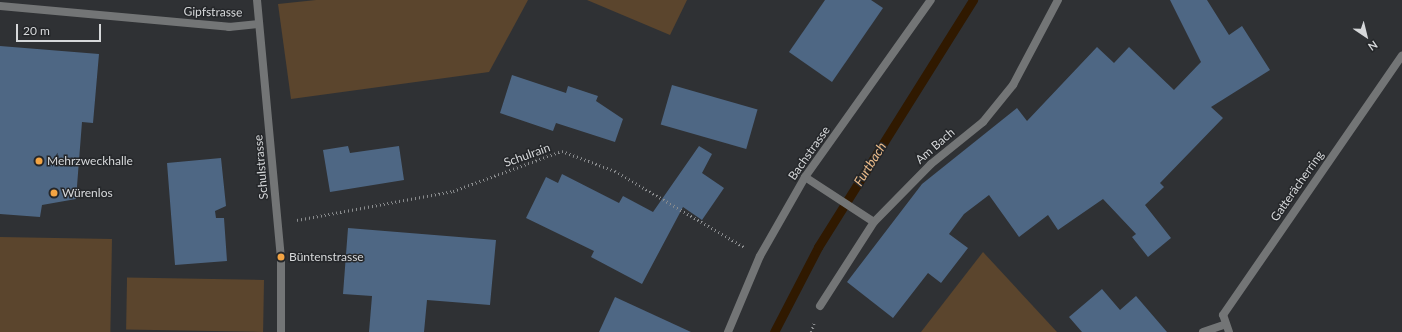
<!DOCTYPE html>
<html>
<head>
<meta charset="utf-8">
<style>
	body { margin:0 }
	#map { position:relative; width:1402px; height:332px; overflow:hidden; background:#2f3134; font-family:Lato,sans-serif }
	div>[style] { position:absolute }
	.green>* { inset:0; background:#5b452d; transform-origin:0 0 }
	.stream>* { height:9px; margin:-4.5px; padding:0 4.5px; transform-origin:4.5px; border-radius:4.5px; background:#301900 }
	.building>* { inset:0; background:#4e6784; transform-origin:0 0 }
	.path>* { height:2.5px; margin-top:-1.25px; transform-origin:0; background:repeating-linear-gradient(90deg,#8a8c8e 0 1px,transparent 0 4px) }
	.minor>* { height:8px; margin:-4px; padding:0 4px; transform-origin:4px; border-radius:4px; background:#737576 }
	.tertiary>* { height:8px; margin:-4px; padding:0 4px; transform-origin:4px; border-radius:4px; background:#737576 }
	.dots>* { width:11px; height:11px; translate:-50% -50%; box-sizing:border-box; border:2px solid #25272a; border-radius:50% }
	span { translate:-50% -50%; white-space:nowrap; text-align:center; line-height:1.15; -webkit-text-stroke:3px #25272a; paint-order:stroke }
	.street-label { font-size:12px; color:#d6d8da }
	.poi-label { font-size:12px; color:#d6d8da }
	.left { translate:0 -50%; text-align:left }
	.water-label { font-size:13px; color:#ebbb89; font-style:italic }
	.north { position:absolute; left:1346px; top:16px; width:40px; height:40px; -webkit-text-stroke:3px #25272a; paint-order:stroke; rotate:145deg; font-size:11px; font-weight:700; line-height:16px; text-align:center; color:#d6d8da }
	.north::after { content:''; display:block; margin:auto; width:14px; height:18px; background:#d6d8da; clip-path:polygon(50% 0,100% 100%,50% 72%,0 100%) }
	.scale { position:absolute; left:16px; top:24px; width:85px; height:18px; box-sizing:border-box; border:2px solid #d6d8da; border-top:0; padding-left:5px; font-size:12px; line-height:14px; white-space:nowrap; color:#d6d8da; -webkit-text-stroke:3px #25272a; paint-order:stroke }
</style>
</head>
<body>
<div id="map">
	<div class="green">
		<div style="clip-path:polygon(316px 0,528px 0,489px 72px,291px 99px,278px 4px)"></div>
		<div style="clip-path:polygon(587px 0,687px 0,670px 35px)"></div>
		<div style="left:0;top:237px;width:112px;height:95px;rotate:1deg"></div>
		<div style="clip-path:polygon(983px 252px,1057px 332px,921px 332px)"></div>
		<div style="left:264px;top:280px;width:52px;height:137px;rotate:91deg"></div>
	</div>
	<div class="stream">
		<div style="left:774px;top:332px;width:96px;rotate:-62.6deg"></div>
		<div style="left:818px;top:247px;width:292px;rotate:-57.9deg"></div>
	</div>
	<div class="building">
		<div style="clip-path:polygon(825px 0,871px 0,883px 8px,832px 82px,789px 52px)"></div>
		<div style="clip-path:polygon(1170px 0,1207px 0,1229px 35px,1242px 26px,1270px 70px,1211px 107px,1223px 118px,1160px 183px,1164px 187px,1145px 205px,1171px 238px,1148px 257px,1132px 237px,1136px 234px,1103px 199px,1058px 230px,1048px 215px,1019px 237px,989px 195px,964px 214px,949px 234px,968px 248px,941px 283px,928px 273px,893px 318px,847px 282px,922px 184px,1017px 108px,1027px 121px,1097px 47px,1114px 63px,1129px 47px,1174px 90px,1201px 62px)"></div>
		<div style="clip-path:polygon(0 46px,99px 54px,93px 123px,82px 122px,76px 199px,42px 205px,40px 217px,0 214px)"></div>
		<div style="clip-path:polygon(512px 75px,566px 93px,568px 86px,598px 96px,596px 101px,623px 119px,615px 142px,556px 123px,553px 131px,500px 113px)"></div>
		<div style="left:672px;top:85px;width:89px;height:41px;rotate:16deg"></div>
		<div style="clip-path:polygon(348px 146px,350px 153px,399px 146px,404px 180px,330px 192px,323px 150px)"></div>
		<div style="clip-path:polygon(699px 146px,712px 154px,702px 173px,724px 188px,702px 220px,683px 207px,642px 284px,591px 257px,594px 251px,526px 218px,546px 177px,558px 183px,562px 174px,619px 203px,623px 196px,653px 212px)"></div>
		<div style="clip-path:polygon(221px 158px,226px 206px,215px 211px,216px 218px,224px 218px,227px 261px,175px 265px,167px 163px)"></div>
		<div style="clip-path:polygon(348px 228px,496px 240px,490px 305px,427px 300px,424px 332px,369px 332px,372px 296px,343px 294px)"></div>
		<div style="clip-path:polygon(1102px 289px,1120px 310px,1136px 296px,1167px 332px,1082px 332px,1069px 317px)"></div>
		<div style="clip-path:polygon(615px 297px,691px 332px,599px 332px)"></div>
	</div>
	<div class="path">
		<div style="left:297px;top:220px;width:159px;rotate:-10.5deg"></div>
		<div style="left:453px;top:191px;width:116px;rotate:-20.2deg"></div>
		<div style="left:562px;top:151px;width:57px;rotate:20.7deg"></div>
		<div style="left:615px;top:171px;width:150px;rotate:30.5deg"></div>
		<div style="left:811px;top:332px;width:9px;rotate:-72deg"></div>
	</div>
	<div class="minor">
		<div style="left:0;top:6px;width:230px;rotate:5.2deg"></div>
		<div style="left:229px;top:27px;width:30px;rotate:-6deg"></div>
		<div style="left:805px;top:177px;width:82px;rotate:33.1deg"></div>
		<div style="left:820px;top:306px;width:100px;rotate:-57.3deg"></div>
		<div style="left:874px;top:222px;width:81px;rotate:-45.5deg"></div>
		<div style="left:931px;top:164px;width:67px;rotate:-38.9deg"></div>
		<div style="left:983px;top:122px;width:48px;rotate:-51deg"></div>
		<div style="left:1013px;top:85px;width:96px;rotate:-62.1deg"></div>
		<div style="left:728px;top:332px;width:82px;rotate:-67.2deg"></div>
		<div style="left:760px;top:256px;width:91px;rotate:-60.3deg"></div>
		<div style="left:805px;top:177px;width:217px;rotate:-54.6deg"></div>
		<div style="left:1203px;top:332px;width:24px;rotate:-19deg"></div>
		<div style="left:1229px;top:332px;width:18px;rotate:-109deg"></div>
		<div style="left:1223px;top:315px;width:315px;rotate:-55.4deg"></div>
	</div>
	<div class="tertiary">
		<div style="left:257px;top:0;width:258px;rotate:84.7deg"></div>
		<div style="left:281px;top:257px;width:75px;rotate:90deg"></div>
	</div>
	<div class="dots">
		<div style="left:39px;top:161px;background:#f3a443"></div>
		<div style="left:54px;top:193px;background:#f3a443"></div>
		<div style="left:281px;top:257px;background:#f3a443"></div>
	</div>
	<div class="street-label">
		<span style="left:213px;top:12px;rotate:1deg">Gipfstrasse</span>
		<span style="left:935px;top:146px;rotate:-41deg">Am Bach</span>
		<span style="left:809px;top:153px;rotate:-55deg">Bachstrasse</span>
		<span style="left:527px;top:155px;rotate:-20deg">Schulrain</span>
		<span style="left:261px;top:167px;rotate:-95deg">Schulstrasse</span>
		<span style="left:1297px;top:186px;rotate:-55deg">Gatterächerring</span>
	</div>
	<div class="poi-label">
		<span class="left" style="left:47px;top:161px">Mehrzweckhalle</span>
		<span class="left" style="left:62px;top:193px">Würenlos</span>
		<span class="left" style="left:289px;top:257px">Büntenstrasse</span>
	</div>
	<div class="water-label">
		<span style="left:870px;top:164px;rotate:-58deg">Furtbach</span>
	</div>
	<div class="north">N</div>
	<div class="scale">20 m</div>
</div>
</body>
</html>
